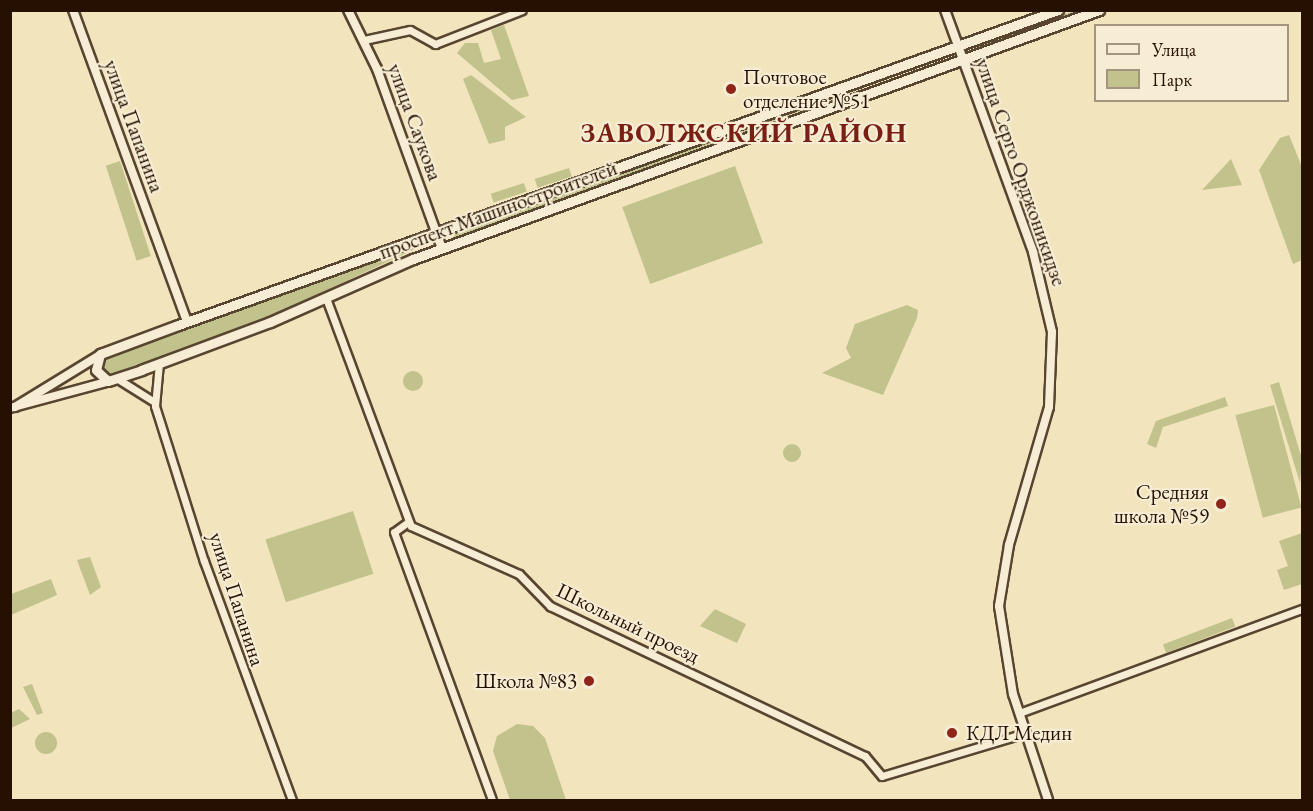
<!DOCTYPE html>
<html>
<head>
<meta charset="utf-8">
<style>
	body { margin:0 }
	#map { position:relative; width:1313px; height:811px; overflow:hidden; background:#f2e4bd; font-family:"EB Garamond",serif }
	div>[style] { position:absolute }
	.green>* { inset:0; background:#c1c28c; transform-origin:0 0 }
	.round { border-radius:50% }
	.roads { filter:drop-shadow(2px 0 #584530) drop-shadow(-2px 0 #584530) drop-shadow(0 2px #584530) drop-shadow(0 -2px #584530) }
	.minor>* { height:7px; margin:-3.5px; padding:0 3.5px; transform-origin:3.5px; border-radius:3.5px; background:#f7edd4 }
	.tertiary>* { height:8px; margin:-4px; padding:0 4px; transform-origin:4px; border-radius:4px; background:#f7edd4 }
	.secondary>* { height:9px; margin:-4.5px; padding:0 4.5px; transform-origin:4.5px; border-radius:4.5px; background:#f7edd4 }
	.dots>* { width:16px; height:16px; translate:-50% -50%; box-sizing:border-box; border:3px solid #f7edd4; border-radius:50% }
	span { translate:-50% -50%; white-space:nowrap; text-align:center; line-height:1.15; -webkit-text-stroke:4.5px #f7edd4; paint-order:stroke }
	.poi-label { font-size:21px; color:#251001 }
	.left { translate:0 -50%; text-align:left }
	.right { translate:-100% -50%; text-align:right }
	.street-label { font-size:21px; color:#251001 }
	.district-label { font-size:27px; color:#7a1f14; font-weight:700; letter-spacing:1.5px }
	.frame { position:absolute; inset:0; border:12px solid #251001; pointer-events:none }
	.legend { position:absolute; left:1094px; top:24px; width:195px; height:78px; box-sizing:border-box; background:#f7edd4; border:2px solid #a39580; margin:0; padding:8px 10px; list-style:none; font-size:18px; color:#251001 }
	.legend li { display:flex; align-items:center; gap:12px; height:30px }
	.legend b { width:30px; border:2px solid #a39580 }
</style>
</head>
<body>
<div id="map">
	<div class="green">
		<div style="clip-path:polygon(1074px 11px,1084px 11px,976px 50px,975px 47px)"></div>
		<div style="clip-path:polygon(504px 25px,529px 96px,512px 100px,457px 53px,465px 43px,478px 43px,484px 63px,501px 59px,491px 30px)"></div>
		<div style="clip-path:polygon(948px 57px,455px 238px,453px 234px)"></div>
		<div style="clip-path:polygon(471px 75px,526px 117px,505px 127px,505px 140px,489px 144px,463px 79px)"></div>
		<div style="clip-path:polygon(1289px 135px,1302px 167px,1302px 260px,1293px 264px,1259px 170px,1280px 138px)"></div>
		<div style="clip-path:polygon(1231px 159px,1242px 185px,1202px 190px)"></div>
		<div style="left:120px;top:161px;width:100px;height:15px;rotate:72deg"></div>
		<div style="left:735px;top:166px;width:82px;height:120px;rotate:70deg"></div>
		<div style="left:569px;top:168px;width:9px;height:36px;rotate:72deg"></div>
		<div style="left:524px;top:183px;width:9px;height:35px;rotate:72deg"></div>
		<div style="clip-path:polygon(426px 244px,268px 317px,114px 374px,101px 369px,106px 358px)"></div>
		<div style="clip-path:polygon(907px 305px,918px 310px,917px 318px,883px 395px,822px 373px,851px 358px,846px 348px,855px 324px)"></div>
		<div class="round" style="left:403px;top:371px;width:20px;height:20px"></div>
		<div style="clip-path:polygon(1279px 382px,1302px 459px,1300px 483px,1270px 385px)"></div>
		<div style="clip-path:polygon(1225px 397px,1228px 406px,1163px 427px,1156px 448px,1147px 444px,1156px 421px)"></div>
		<div style="left:1274px;top:405px;width:106px;height:40px;rotate:75deg"></div>
		<div class="round" style="left:783px;top:444px;width:18px;height:18px"></div>
		<div style="left:353px;top:511px;width:66px;height:92px;rotate:72deg"></div>
		<div style="clip-path:polygon(1302px 533px,1302px 584px,1284px 590px,1277px 570px,1288px 566px,1279px 541px)"></div>
		<div style="clip-path:polygon(90px 557px,101px 587px,90px 595px,77px 560px)"></div>
		<div style="clip-path:polygon(51px 579px,57px 595px,11px 615px,11px 594px)"></div>
		<div style="clip-path:polygon(715px 609px,746px 624px,737px 643px,700px 626px)"></div>
		<div style="left:1232px;top:618px;width:9px;height:74px;rotate:69deg"></div>
		<div style="clip-path:polygon(32px 684px,43px 713px,37px 715px,23px 687px)"></div>
		<div style="clip-path:polygon(19px 709px,30px 719px,11px 728px,11px 713px)"></div>
		<div style="clip-path:polygon(517px 724px,533px 726px,545px 738px,566px 800px,510px 800px,493px 751px,497px 736px)"></div>
		<div class="round" style="left:35px;top:732px;width:22px;height:22px"></div>
	</div>
	<div class="roads">
		<div class="minor">
			<div style="left:364px;top:40px;width:47px;rotate:-12.3deg"></div>
			<div style="left:410px;top:30px;width:29px;rotate:29deg"></div>
			<div style="left:435px;top:44px;width:93px;rotate:-21.3deg"></div>
			<div style="left:326px;top:298px;width:243px;rotate:69.6deg"></div>
			<div style="left:411px;top:526px;width:118px;rotate:24deg"></div>
			<div style="left:519px;top:574px;width:45px;rotate:45.9deg"></div>
			<div style="left:550px;top:606px;width:349px;rotate:25.5deg"></div>
			<div style="left:865px;top:756px;width:26px;rotate:50deg"></div>
			<div style="left:882px;top:776px;width:149px;rotate:-16.7deg"></div>
			<div style="left:159px;top:363px;width:43px;rotate:95.3deg"></div>
			<div style="left:155px;top:406px;width:163px;rotate:72.5deg"></div>
			<div style="left:204px;top:561px;width:255px;rotate:69.8deg"></div>
			<div style="left:118px;top:379px;width:41px;rotate:32.2deg"></div>
			<div style="left:408px;top:522px;width:17px;rotate:144deg"></div>
			<div style="left:394px;top:532px;width:285px;rotate:69.9deg"></div>
			<div style="left:1019px;top:713px;width:302px;rotate:-20.2deg"></div>
		</div>
		<div class="tertiary">
			<div style="left:73px;top:10px;width:331px;rotate:69.9deg"></div>
			<div style="left:348px;top:10px;width:66px;rotate:63.8deg"></div>
			<div style="left:377px;top:69px;width:191px;rotate:70.1deg"></div>
			<div style="left:945px;top:10px;width:258px;rotate:70deg"></div>
			<div style="left:1033px;top:252px;width:82px;rotate:76.6deg"></div>
			<div style="left:1052px;top:332px;width:75px;rotate:92.3deg"></div>
			<div style="left:1049px;top:407px;width:144px;rotate:106.2deg"></div>
			<div style="left:1009px;top:545px;width:62px;rotate:99.3deg"></div>
			<div style="left:999px;top:606px;width:89px;rotate:81deg"></div>
			<div style="left:1013px;top:694px;width:112px;rotate:71.7deg"></div>
			<div style="left:15px;top:407px;width:103px;rotate:-31.5deg"></div>
			<div style="left:10px;top:408px;width:108px;rotate:-15.1deg"></div>
		</div>
		<div class="secondary">
			<div style="left:1058px;top:10px;width:935px;rotate:160.3deg"></div>
			<div style="left:178px;top:325px;width:83px;rotate:159.6deg"></div>
			<div style="left:100px;top:354px;width:16px;rotate:104deg"></div>
			<div style="left:96px;top:370px;width:16px;rotate:43deg"></div>
			<div style="left:108px;top:381px;width:35px;rotate:-18deg"></div>
			<div style="left:141px;top:370px;width:138px;rotate:-20.4deg"></div>
			<div style="left:270px;top:322px;width:156px;rotate:-23.8deg"></div>
			<div style="left:413px;top:259px;width:730px;rotate:-19.95deg"></div>
		</div>
	</div>
	<div class="dots">
		<div style="left:731px;top:89px;background:#8f2418"></div>
		<div style="left:1221px;top:504px;background:#8f2418"></div>
		<div style="left:589px;top:681px;background:#8f2418"></div>
		<div style="left:952px;top:733px;background:#8f2418"></div>
	</div>
	<div class="poi-label">
		<span class="left" style="left:743px;top:89px">Почтовое<br>отделение №51</span>
		<span class="right" style="left:1209px;top:504px">Средняя<br>школа №59</span>
		<span class="right" style="left:577px;top:681px">Школа №83</span>
		<span class="left" style="left:966px;top:733px">КДЛ Медин</span>
	</div>
	<div class="street-label">
		<span style="left:415px;top:122px;rotate:70deg">улица Саукова</span>
		<span style="left:134px;top:126px;rotate:70deg">улица Папанина</span>
		<span style="left:1021px;top:172px;rotate:71deg">улица Серго Орджоникидзе</span>
		<span style="left:498px;top:210px;rotate:-20deg">проспект Машиностроителей</span>
		<span style="left:237px;top:599px;rotate:72deg">улица Папанина</span>
		<span style="left:628px;top:623px;rotate:26deg">Школьный проезд</span>
	</div>
	<div class="district-label">
		<span style="left:744px;top:133px">ЗАВОЛЖСКИЙ РАЙОН</span>
	</div>
	<div class="frame"></div>
	<ul class="legend">
	<li><b style="height:8px;background:#f7edd4"></b>Улица</li>
	<li><b style="height:16px;background:#c1c28c"></b>Парк</li>
	</ul>
</div>
</body>
</html>
